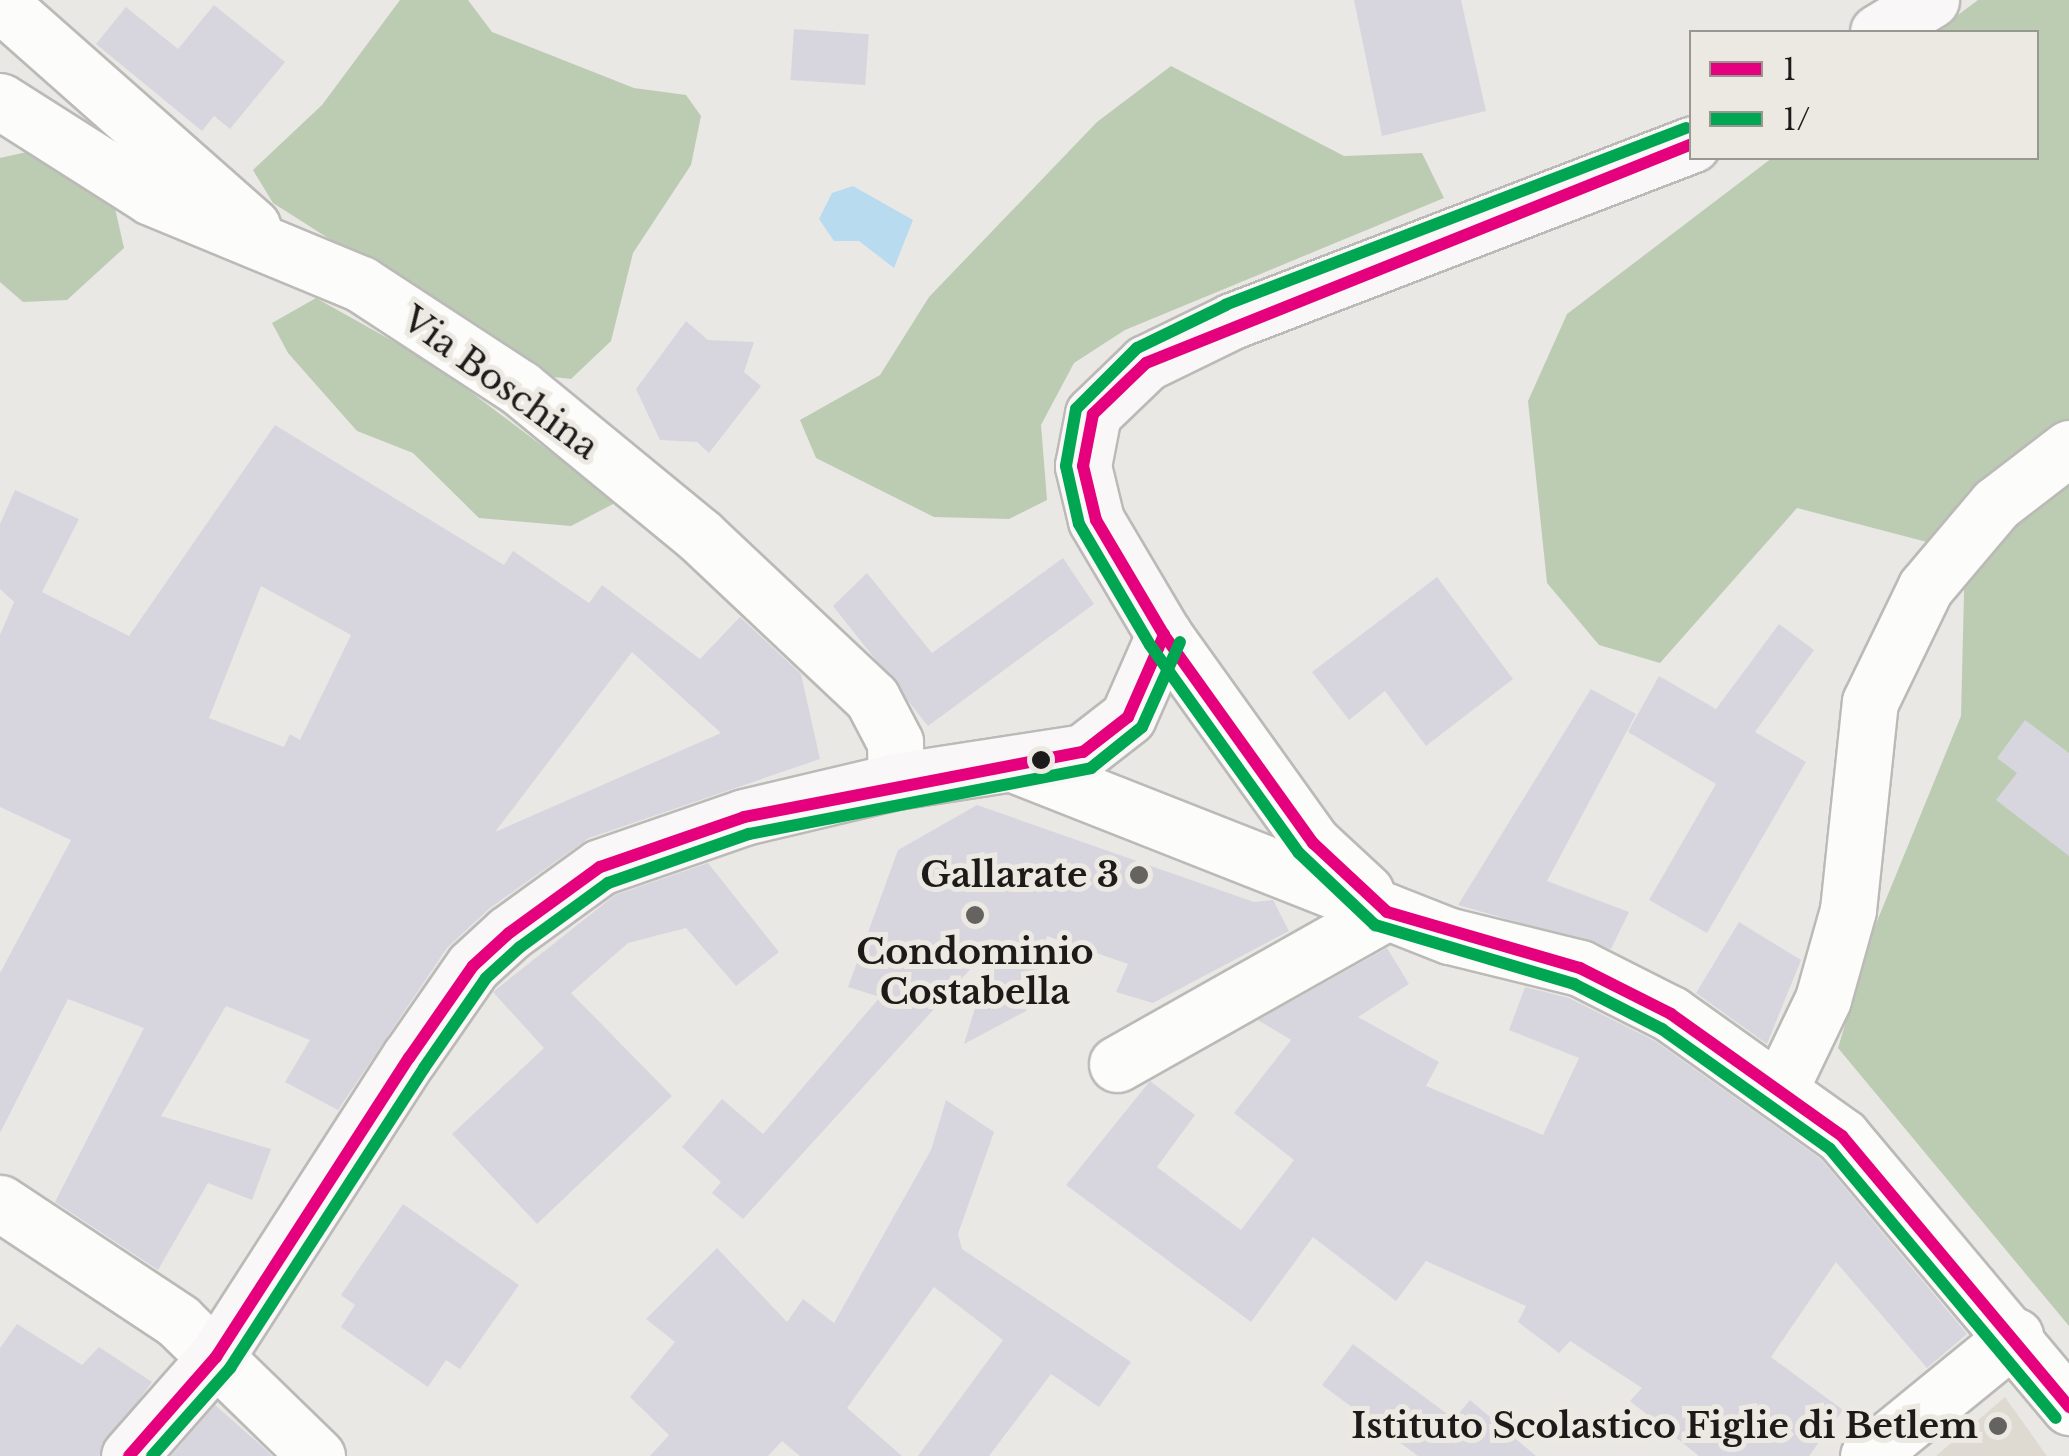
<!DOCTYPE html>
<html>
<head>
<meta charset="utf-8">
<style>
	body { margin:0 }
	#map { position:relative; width:2069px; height:1456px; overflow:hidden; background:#eae8e5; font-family:"Libre Baskerville",serif }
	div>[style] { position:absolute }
	.built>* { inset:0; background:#ded9d1 }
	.forest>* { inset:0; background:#bcccb3 }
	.water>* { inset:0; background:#b8dbf0 }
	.building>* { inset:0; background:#d7d6de; transform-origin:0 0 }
	.roads { filter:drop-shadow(2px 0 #bbbab7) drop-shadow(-2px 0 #bbbab7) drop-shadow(0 2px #bbbab7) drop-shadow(0 -2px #bbbab7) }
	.street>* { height:55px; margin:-27.5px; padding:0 27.5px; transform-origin:27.5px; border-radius:27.5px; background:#fcfcfb }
	.secondary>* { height:55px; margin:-27.5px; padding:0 27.5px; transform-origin:27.5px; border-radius:27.5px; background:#f9f7f7 }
	.bus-1>* { height:12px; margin:-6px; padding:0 6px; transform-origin:6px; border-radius:6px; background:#e5007d }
	.bus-2>* { height:12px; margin:-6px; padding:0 6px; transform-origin:6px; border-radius:6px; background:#00a651 }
	.dots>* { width:28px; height:28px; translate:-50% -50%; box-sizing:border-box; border:5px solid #ece9e3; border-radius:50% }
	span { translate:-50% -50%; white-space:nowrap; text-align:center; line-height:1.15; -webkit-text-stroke:10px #ece9e3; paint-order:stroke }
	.street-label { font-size:35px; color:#1c1b19 }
	.poi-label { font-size:35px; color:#1c1b19; font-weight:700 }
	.right { translate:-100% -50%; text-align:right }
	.legend { position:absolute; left:1689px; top:30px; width:350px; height:130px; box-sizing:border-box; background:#ece9e3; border:2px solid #999792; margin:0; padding:12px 18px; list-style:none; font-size:30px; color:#1c1b19 }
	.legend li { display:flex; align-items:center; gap:20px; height:50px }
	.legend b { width:50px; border:2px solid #999792 }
</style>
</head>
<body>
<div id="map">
	<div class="built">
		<div style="clip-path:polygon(2005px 1397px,2047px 1456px,1936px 1456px)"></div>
	</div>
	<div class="forest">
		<div style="clip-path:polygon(400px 0,468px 0,492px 32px,634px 88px,686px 95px,701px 116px,691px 165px,633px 253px,611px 341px,571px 379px,545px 376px,273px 203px,253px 170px,322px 105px)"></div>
		<div style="clip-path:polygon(1978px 0,2069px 0,2069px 1326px,1838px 1048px,1873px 931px,1961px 716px,1965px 552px,1797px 508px,1660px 663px,1599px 645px,1547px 583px,1528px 401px,1567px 314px,1772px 158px,2036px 158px,2036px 32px,1935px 32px)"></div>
		<div style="clip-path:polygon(1171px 66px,1344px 156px,1422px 153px,1444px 198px,1125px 330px,1074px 363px,1041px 425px,1047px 500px,1009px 519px,934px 517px,816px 458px,800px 420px,880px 375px,929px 297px,1097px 122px)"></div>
		<div style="clip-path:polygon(31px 151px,115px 208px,124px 248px,67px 300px,23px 302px,0 282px,0 158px)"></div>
		<div style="clip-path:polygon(316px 298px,432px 363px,617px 502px,571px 526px,479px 518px,413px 453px,357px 431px,288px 353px,272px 323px)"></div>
	</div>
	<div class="water">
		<div style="clip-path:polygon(853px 186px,913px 220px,894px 268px,859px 241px,834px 241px,819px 219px,832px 193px)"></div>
	</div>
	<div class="building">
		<div style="clip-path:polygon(1354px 0,1461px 0,1486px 111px,1382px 136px)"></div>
		<div style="clip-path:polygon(214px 5px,285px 62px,230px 129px,214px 116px,202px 131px,96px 44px,126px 7px,178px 49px)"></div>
		<div style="left:794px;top:29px;width:75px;height:51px;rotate:4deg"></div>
		<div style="clip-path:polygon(686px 321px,708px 340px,754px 342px,744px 372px,761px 386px,709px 453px,697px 442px,660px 440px,636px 389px)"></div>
		<div style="clip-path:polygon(evenodd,275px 425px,504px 565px,513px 551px,589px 603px,602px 585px,700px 659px,740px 617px,801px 674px,820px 759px,589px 838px,490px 908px,447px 948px,338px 1110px,285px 1082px,310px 1040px,226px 1006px,161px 1116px,271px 1149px,252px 1200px,208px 1183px,158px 1270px,55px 1202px,144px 1028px,68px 999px,0 1133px,0 973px,71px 840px,0 807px,0 635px,14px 602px,0 589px,0 524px,15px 490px,79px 519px,42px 592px,129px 636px,275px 425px,261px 586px,351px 635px,300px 740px,290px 734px,284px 747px,209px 718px,261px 586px,275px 425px,632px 652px,721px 733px,495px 832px,632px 652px)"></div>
		<div style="clip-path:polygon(1063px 558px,1094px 604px,928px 726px,833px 606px,867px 573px,932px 653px)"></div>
		<div style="clip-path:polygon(1437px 577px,1513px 679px,1426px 746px,1385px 691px,1349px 720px,1312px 672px)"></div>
		<div style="clip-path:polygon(1779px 624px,1814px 650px,1755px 732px,1806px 762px,1707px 933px,1649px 900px,1716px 784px,1628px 732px,1659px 676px,1716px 709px)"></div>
		<div style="clip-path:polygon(1591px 689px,1636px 714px,1547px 881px,1629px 912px,1611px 949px,1458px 905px)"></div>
		<div style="clip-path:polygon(2025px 720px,2069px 753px,2069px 856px,1996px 800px,2017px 773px,1997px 758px)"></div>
		<div style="clip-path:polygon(977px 805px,1254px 902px,1273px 900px,1289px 931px,1153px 1003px,1116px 992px,1128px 964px,1047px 936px,1026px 1011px,964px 1044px,995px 942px,743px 1219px,712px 1193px,721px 1182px,682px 1147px,722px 1099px,763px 1134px,880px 997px,848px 987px,898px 850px)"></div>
		<div style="clip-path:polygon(708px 863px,779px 952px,736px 986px,686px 928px,628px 943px,571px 993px,672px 1096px,537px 1224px,452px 1134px,544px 1048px,493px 992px,615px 895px)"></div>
		<div style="clip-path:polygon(1739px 922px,1801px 960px,1767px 1044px,1696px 993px)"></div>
		<div style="clip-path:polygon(1387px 948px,1409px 984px,1358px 1017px,1439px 1062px,1426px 1086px,1543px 1135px,1579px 1058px,1509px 1030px,1525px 987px,1569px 998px,1655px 1041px,1821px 1159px,1967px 1334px,1927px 1368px,1836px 1262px,1771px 1357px,1843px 1410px,1809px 1456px,1699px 1456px,1630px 1401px,1642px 1388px,1570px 1341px,1559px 1353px,1518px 1322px,1526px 1306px,1426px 1261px,1396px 1301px,1313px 1237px,1251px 1322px,1066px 1185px,1150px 1081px,1195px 1115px,1157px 1167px,1241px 1230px,1294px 1160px,1234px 1113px,1291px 1040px,1258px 1020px)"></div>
		<div style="clip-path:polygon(946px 1100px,994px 1132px,958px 1234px,962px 1249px,1131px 1362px,1099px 1407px,1051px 1374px,989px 1456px,918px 1456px,1003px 1340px,934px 1287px,847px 1408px,902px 1456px,800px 1456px,782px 1441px,768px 1456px,650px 1456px,669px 1435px,630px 1397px,675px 1342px,646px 1319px,717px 1248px,787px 1322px,803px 1299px,834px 1323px,931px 1150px)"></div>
		<div style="clip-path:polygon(403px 1204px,519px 1285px,460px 1369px,446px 1360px,428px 1387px,341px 1327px,355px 1305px,341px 1295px)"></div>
		<div style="clip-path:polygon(17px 1324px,82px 1365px,99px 1347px,152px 1382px,99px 1456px,0 1456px,0 1348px)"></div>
		<div style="clip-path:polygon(1353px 1344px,1454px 1419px,1470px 1400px,1536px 1456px,1418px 1456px,1322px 1385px)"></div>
		<div style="clip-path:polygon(215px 1405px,265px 1449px,272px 1456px,171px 1456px)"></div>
	</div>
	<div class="roads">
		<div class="street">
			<div style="left:0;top:3px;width:337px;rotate:41.5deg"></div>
			<div style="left:0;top:101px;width:179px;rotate:32.4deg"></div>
			<div style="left:151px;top:197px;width:227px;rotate:22.5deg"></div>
			<div style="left:361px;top:284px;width:190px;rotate:33.2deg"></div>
			<div style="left:520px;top:388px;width:232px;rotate:39.4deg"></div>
			<div style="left:699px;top:535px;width:238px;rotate:43.3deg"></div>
			<div style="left:872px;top:698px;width:50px;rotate:62.4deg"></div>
			<div style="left:895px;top:742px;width:39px;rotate:89deg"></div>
			<div style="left:1164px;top:635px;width:256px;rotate:54.4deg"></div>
			<div style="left:1313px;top:843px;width:72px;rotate:42.8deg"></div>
			<div style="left:1018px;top:766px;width:464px;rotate:21.5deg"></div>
			<div style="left:1450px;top:936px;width:134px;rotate:13.8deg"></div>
			<div style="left:1580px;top:968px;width:102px;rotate:26.8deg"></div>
			<div style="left:1671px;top:1014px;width:210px;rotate:35.5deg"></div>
			<div style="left:1842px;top:1136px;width:354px;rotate:50deg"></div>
			<div style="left:1117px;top:1064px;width:310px;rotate:-29.4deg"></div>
			<div style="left:1779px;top:1091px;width:102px;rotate:-64.4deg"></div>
			<div style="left:1823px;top:999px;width:92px;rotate:-74.3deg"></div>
			<div style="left:1848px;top:910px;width:209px;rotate:-84deg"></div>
			<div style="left:1870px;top:702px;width:127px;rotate:-64.2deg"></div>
			<div style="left:1925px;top:588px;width:110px;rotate:-49.8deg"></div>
			<div style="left:1996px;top:504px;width:92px;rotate:-37.5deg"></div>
			<div style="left:0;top:1203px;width:214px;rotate:33.5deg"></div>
			<div style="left:178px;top:1321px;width:194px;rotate:44.2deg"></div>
			<div style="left:1868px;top:1456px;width:190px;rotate:-39.2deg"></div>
		</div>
		<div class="secondary">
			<div style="left:1878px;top:32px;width:62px;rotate:-31.1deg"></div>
			<div style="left:129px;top:1456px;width:132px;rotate:-48.7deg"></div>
			<div style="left:216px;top:1357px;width:356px;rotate:-57.2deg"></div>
			<div style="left:409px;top:1058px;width:112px;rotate:-55.2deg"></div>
			<div style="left:473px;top:966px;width:49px;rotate:-42.5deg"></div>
			<div style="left:509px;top:933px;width:112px;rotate:-36deg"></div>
			<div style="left:600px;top:867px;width:152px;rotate:-19.1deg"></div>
			<div style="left:744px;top:817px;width:156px;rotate:-13.3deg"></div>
			<div style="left:896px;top:781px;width:189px;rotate:-8.8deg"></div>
			<div style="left:1083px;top:752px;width:57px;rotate:-37.9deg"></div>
			<div style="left:1128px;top:717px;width:90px;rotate:-66.3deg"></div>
			<div style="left:1164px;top:635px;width:134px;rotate:-120.6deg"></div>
			<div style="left:1096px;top:520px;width:56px;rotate:-103.5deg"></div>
			<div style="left:1083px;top:466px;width:53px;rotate:-79.1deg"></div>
			<div style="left:1093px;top:414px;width:74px;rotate:-43.9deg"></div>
			<div style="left:1146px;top:363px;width:96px;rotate:-26deg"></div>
			<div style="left:1232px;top:321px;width:493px;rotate:-21deg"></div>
		</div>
	</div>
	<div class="bus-1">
		<div style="left:1692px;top:144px;width:588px;rotate:158.14deg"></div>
		<div style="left:1146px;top:363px;width:74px;rotate:136.1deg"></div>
		<div style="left:1093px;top:414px;width:53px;rotate:100.9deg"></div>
		<div style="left:1083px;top:466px;width:56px;rotate:76.5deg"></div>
		<div style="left:1096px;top:520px;width:134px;rotate:59.4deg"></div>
		<div style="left:1164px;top:635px;width:256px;rotate:54.4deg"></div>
		<div style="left:1313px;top:843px;width:101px;rotate:43deg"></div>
		<div style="left:1387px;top:912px;width:201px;rotate:16.2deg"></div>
		<div style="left:1580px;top:968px;width:102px;rotate:26.8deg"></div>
		<div style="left:1671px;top:1014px;width:210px;rotate:35.5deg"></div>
		<div style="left:1842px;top:1136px;width:354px;rotate:50deg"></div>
		<div style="left:129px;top:1456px;width:132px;rotate:-48.7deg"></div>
		<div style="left:216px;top:1357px;width:356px;rotate:-57.2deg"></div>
		<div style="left:409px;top:1058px;width:112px;rotate:-55.2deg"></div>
		<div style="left:473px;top:966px;width:49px;rotate:-42.5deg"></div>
		<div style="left:509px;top:933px;width:112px;rotate:-36deg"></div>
		<div style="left:600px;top:867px;width:152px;rotate:-19.1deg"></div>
		<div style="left:744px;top:817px;width:345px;rotate:-10.9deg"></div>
		<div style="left:1083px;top:752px;width:57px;rotate:-37.9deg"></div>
		<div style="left:1128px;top:717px;width:90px;rotate:-66.3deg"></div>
	</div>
	<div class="bus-2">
		<div style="left:1686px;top:128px;width:493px;rotate:159deg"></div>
		<div style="left:1226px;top:305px;width:99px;rotate:154.2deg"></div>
		<div style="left:1137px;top:348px;width:86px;rotate:135deg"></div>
		<div style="left:1076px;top:409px;width:58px;rotate:100deg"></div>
		<div style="left:1066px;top:466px;width:59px;rotate:77.4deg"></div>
		<div style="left:1079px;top:524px;width:140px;rotate:59.6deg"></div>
		<div style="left:1150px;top:645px;width:256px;rotate:54.4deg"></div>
		<div style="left:1299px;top:853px;width:105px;rotate:43.5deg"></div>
		<div style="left:1375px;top:925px;width:208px;rotate:16.5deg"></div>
		<div style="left:1574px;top:984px;width:99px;rotate:27.1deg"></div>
		<div style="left:1662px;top:1029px;width:206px;rotate:35.5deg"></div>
		<div style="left:1830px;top:1149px;width:351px;rotate:50deg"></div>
		<div style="left:152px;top:1456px;width:118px;rotate:-48.4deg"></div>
		<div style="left:230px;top:1368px;width:357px;rotate:-57.1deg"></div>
		<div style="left:424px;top:1068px;width:109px;rotate:-55.4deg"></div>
		<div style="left:486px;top:978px;width:46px;rotate:-42.4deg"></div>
		<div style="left:520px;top:947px;width:109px;rotate:-36deg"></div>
		<div style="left:608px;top:883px;width:149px;rotate:-19.2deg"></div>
		<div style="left:749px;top:834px;width:348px;rotate:-10.9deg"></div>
		<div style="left:1091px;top:768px;width:65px;rotate:-38.8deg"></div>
		<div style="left:1142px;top:727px;width:93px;rotate:-65.9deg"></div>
	</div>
	<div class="dots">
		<div style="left:1041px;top:760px;background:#1c1b19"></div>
		<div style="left:1139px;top:875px;background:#646360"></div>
		<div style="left:975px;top:915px;background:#646360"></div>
		<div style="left:1998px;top:1426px;background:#646360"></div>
	</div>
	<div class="street-label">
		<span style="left:500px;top:383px;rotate:36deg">Via Boschina</span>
	</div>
	<div class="poi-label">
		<span class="right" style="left:1119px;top:875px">Gallarate 3</span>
		<span style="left:975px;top:972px">Condominio<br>Costabella</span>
		<span class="right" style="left:1978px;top:1426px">Istituto Scolastico Figlie di Betlem</span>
	</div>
	<ul class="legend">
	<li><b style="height:12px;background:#e5007d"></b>1</li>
	<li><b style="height:12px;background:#00a651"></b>1/</li>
	</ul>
</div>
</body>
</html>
